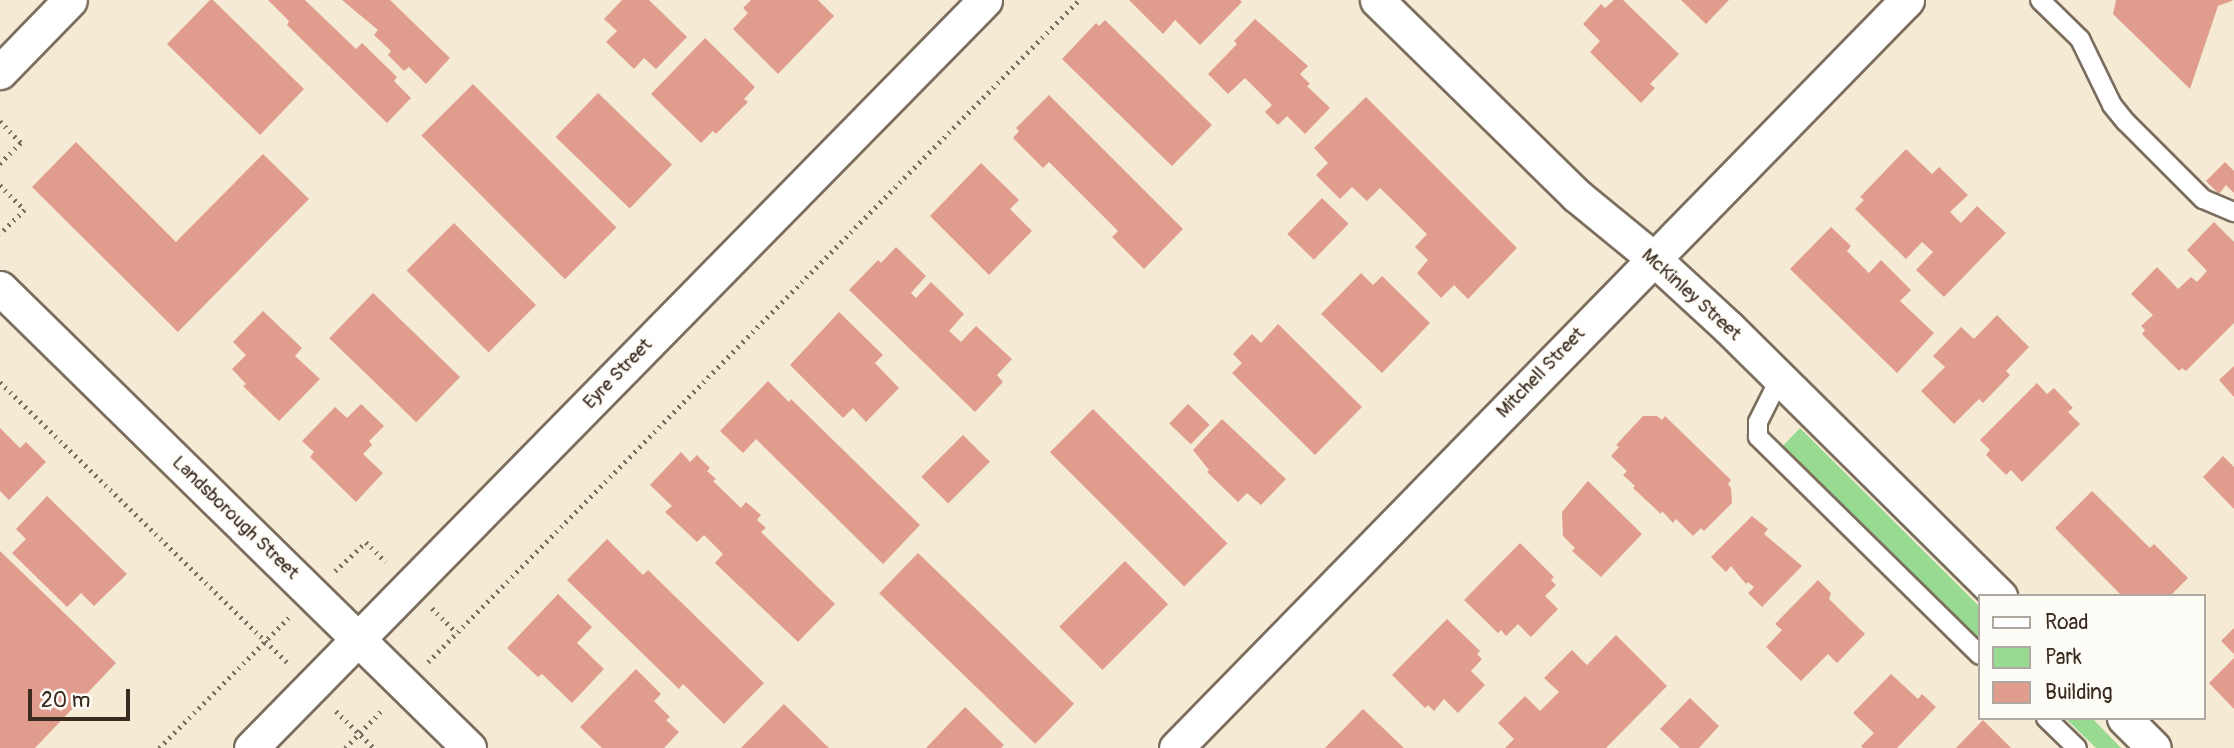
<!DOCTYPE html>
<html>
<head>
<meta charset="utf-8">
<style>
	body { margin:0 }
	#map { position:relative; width:2234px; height:748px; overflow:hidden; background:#f5ebd5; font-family:Pangolin,sans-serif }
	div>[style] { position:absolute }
	.green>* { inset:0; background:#98da91 }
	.building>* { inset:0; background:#e09d8e; transform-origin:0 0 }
	.path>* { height:4.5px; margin-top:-2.25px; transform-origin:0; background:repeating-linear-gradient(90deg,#7c6e5e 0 2px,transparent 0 7px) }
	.roads { filter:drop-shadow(2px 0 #7c6e5e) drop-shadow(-2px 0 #7c6e5e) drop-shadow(0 2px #7c6e5e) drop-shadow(0 -2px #7c6e5e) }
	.service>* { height:18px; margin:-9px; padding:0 9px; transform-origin:9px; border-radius:9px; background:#fff }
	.minor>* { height:33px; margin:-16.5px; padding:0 16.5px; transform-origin:16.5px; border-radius:16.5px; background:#fff }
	span { translate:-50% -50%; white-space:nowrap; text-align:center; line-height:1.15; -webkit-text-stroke:5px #fdfcf7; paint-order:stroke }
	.street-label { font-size:19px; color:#3b2a1e }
	.legend { position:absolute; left:1978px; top:594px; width:228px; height:126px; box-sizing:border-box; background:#fdfcf7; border:2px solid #afa8a0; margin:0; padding:9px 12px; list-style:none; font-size:21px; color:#3b2a1e }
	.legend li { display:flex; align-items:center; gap:14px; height:35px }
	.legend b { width:35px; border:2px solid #afa8a0 }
	.scale { position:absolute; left:28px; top:689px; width:102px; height:32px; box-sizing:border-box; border:4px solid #3b2a1e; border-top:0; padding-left:9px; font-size:21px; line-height:24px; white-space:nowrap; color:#3b2a1e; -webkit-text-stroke:5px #fdfcf7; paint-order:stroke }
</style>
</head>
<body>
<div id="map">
	<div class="green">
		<div style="clip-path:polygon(1800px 428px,1980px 607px,1980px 639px,1779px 450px)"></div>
		<div style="clip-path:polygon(2065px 718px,2092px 718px,2121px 748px,2096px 748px)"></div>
	</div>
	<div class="building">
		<div style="clip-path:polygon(210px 0,213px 0,304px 89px,260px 135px,167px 44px)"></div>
		<div style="clip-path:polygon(268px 0,305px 0,356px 49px,362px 43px,397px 77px,394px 81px,411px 98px,387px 123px,287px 25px,289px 21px)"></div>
		<div style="clip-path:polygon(342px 0,390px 0,450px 58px,426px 84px,409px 67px,404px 71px,388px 55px,391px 51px,374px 35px,378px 30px)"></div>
		<div style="clip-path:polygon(622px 0,649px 0,687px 37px,656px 69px,644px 58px,634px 69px,606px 42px,617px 31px,604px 19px)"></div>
		<div style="clip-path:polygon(751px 0,818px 0,834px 16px,778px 74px,733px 29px,748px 13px,743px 8px)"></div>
		<div style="clip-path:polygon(1129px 0,1240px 0,1242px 2px,1200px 45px,1175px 20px,1163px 34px)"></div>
		<div style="clip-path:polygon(1614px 0,1623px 0,1679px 54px,1650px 84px,1655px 88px,1641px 103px,1590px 52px,1600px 41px,1583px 24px,1601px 4px,1605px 8px)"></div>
		<div style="clip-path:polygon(1681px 0,1729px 0,1706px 24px)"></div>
		<div style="clip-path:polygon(2116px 0,2234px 0,2218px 6px,2190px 89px,2113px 14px)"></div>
		<div style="clip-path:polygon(1255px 19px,1308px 66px,1300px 74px,1310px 84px,1307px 86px,1330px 108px,1305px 134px,1287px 116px,1278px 125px,1265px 112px,1272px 105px,1245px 78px,1228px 94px,1208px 74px,1237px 44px,1234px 41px)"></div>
		<div style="clip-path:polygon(1105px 20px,1212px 125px,1172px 166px,1062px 59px,1096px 23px,1099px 26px)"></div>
		<div style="clip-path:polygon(705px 38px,755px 87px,744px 99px,748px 102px,716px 134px,713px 131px,701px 143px,651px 94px)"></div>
		<div style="left:473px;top:84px;width:203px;height:73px;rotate:45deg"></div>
		<div style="left:598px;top:93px;width:103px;height:61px;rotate:44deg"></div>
		<div style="clip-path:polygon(1049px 95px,1183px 229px,1144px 269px,1112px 237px,1118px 231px,1049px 162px,1043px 168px,1013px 138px,1019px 131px,1016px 128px)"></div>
		<div style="clip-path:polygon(1366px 97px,1517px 248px,1468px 299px,1454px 285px,1441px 298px,1417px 273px,1428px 260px,1415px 247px,1427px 234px,1380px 188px,1367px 201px,1352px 187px,1340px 199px,1316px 175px,1328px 163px,1314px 148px)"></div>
		<div style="clip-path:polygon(76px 142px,176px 242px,263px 154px,309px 199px,178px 332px,32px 187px)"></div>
		<div style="clip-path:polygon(1906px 149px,1932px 174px,1939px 167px,1968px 195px,1950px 212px,1961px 223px,1977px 206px,2006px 233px,1944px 297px,1916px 270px,1933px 252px,1922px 242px,1906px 259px,1855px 209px,1864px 200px,1860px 197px)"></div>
		<div style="clip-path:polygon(2225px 162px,2234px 171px,2234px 193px,2226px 185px,2219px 194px,2206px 181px)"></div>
		<div style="clip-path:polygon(981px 163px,1019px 200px,1010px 209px,1032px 231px,989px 275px,930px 216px)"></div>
		<div style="left:1322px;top:198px;width:37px;height:50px;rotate:44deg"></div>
		<div style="clip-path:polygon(2214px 222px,2234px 242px,2234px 323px,2186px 371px,2182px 368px,2179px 371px,2142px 334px,2145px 330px,2141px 326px,2153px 315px,2131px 294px,2157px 267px,2178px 289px,2191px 277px,2197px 282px,2207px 271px,2187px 250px)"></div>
		<div style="left:454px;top:223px;width:116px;height:67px;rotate:45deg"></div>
		<div style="clip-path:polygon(1831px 227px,1851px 246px,1847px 251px,1869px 273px,1881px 260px,1911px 290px,1900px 301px,1934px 333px,1897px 373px,1790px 269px)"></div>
		<div style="clip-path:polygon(896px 247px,926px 276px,911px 293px,916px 298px,931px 282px,964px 314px,949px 331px,961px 342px,976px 326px,1012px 359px,997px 375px,1003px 382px,975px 412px,849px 290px,878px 260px,881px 263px)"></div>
		<div style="clip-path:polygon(1361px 273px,1373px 285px,1382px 276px,1430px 323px,1382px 373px,1321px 314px)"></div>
		<div style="left:373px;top:293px;width:121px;height:63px;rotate:44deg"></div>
		<div style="clip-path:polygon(263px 311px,302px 348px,295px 356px,320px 379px,279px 421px,243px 386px,246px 384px,232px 369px,246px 355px,233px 342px)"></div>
		<div style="clip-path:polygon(839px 312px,883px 355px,875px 363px,899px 388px,866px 422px,853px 408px,843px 418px,790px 365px)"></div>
		<div style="clip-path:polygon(1997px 315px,2029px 347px,2006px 371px,2010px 375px,1983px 403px,1979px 399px,1954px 424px,1921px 391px,1945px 367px,1933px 356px,1961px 327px,1974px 339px)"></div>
		<div style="clip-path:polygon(1278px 324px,1362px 407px,1315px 455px,1232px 373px,1242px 363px,1233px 354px,1252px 334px,1261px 343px)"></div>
		<div style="clip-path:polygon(2234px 366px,2234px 397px,2219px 380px)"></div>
		<div style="clip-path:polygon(768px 381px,789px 402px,791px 399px,920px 525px,883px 564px,756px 439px,743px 453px,720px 431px)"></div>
		<div style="clip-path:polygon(2037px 383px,2047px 394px,2054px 388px,2073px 408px,2068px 412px,2080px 424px,2022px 482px,2011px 470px,2006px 475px,1986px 455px,1990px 450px,1980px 440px)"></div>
		<div style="clip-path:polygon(361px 404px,384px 426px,369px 441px,372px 445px,363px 454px,383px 473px,356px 502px,310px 457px,314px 452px,302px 441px,335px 407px,347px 418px)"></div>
		<div style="left:1188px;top:404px;width:30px;height:27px;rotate:44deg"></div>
		<div style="left:1093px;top:409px;width:190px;height:61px;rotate:45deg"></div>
		<div style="clip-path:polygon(1643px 416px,1657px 416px,1662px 420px,1665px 416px,1731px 480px,1728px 484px,1731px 488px,1732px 503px,1704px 531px,1701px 528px,1693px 536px,1676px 519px,1673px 523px,1662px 511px,1661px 514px,1633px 488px,1635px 486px,1623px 475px,1627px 471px,1611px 456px,1619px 447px,1616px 445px)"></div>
		<div style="clip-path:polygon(1222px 419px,1286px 479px,1261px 505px,1247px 493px,1238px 502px,1207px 472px,1209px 470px,1193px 450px)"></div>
		<div style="clip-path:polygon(0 428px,20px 448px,26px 442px,46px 462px,9px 500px,0 491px)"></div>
		<div style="left:963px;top:435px;width:38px;height:59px;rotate:45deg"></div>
		<div style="clip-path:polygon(681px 452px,690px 462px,697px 455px,710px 468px,707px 471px,716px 479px,713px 481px,741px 508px,746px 502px,761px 515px,757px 520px,766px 528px,761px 532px,835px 604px,798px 642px,715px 563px,723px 554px,704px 535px,697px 542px,665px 512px,672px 506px,650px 485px)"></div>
		<div style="clip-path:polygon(2223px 456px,2234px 467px,2234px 509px,2203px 477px)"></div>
		<div style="clip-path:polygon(1588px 481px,1642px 534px,1601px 577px,1572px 551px,1575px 548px,1563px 536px,1562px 512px)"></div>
		<div style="clip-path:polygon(2092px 491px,2150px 548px,2154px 544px,2188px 578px,2170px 596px,2122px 596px,2055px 528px)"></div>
		<div style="clip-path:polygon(47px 496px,127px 574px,94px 606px,81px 593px,67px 607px,12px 553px,26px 539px,16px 529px)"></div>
		<div style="clip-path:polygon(1752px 516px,1768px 529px,1764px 534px,1802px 566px,1762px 607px,1748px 593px,1754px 587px,1748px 582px,1746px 584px,1731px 566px,1726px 572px,1711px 557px)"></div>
		<div style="clip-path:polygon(607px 539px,643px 575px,648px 570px,764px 683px,724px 724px,683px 684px,679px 689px,567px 580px)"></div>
		<div style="clip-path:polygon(1520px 543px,1554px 577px,1551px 580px,1556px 585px,1545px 596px,1558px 609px,1531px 637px,1518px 624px,1506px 636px,1501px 630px,1498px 633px,1464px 600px)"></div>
		<div style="clip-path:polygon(0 551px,116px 663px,35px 748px,0 748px)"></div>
		<div style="left:918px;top:553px;width:217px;height:56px;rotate:44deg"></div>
		<div style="left:1125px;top:561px;width:61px;height:93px;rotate:45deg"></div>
		<div style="clip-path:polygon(1818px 580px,1831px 593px,1829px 599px,1865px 634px,1837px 663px,1828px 654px,1801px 681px,1766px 647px,1782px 630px,1775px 624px)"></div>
		<div style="clip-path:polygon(558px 594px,592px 627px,577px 643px,604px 669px,572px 703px,542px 674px,538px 677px,507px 648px)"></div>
		<div style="clip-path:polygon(1447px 619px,1480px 651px,1477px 654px,1482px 659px,1471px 671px,1485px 685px,1458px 713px,1444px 699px,1434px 711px,1428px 705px,1425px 708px,1392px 675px)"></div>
		<div style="clip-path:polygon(2234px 628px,2234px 654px,2221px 641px)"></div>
		<div style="clip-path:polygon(1616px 635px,1667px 686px,1606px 748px,1505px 748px,1514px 739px,1498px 723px,1525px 696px,1540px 711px,1559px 692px,1544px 678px,1572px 650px,1587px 665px)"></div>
		<div style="clip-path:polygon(2234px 658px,2234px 709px,2209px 683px)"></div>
		<div style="clip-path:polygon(636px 669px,661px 694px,654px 701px,670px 717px,666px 720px,679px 732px,664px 748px,602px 748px,580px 727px)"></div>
		<div style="clip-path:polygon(1891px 674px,1918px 699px,1922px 694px,1936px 707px,1897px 748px,1863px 748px,1861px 746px,1874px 733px,1853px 713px)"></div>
		<div style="clip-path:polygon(1690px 698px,1719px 726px,1699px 748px,1680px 748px,1660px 729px)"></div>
		<div style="clip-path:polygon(784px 704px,829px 748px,741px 748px)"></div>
		<div style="clip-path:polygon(965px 707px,1004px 745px,1001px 748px,926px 748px)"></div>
		<div style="clip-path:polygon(1363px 709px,1404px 748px,1325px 748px)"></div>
		<div style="clip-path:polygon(1983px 720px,2011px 748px,1956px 748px)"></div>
	</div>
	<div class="path">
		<div style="left:0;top:121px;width:30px;rotate:46deg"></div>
		<div style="left:21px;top:143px;width:30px;rotate:135deg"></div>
		<div style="left:0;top:185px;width:35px;rotate:45deg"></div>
		<div style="left:25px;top:210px;width:35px;rotate:136deg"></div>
		<div style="left:0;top:382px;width:401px;rotate:44.3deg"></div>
		<div style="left:335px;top:571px;width:42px;rotate:-43.1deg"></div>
		<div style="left:366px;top:542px;width:28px;rotate:45deg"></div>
		<div style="left:432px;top:608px;width:35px;rotate:45deg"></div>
		<div style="left:428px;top:662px;width:928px;rotate:-45.48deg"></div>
		<div style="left:336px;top:711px;width:53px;rotate:44.2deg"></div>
		<div style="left:159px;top:748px;width:185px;rotate:-45.2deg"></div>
		<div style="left:345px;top:748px;width:54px;rotate:-45.7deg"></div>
	</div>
	<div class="roads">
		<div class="service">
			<div style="left:2040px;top:0;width:56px;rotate:44.3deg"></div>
			<div style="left:2080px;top:39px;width:73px;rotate:64.1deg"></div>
			<div style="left:2112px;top:105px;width:22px;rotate:51deg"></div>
			<div style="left:2126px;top:122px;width:109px;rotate:45deg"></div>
			<div style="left:2203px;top:199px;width:34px;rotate:23deg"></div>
			<div style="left:1780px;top:378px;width:49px;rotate:116.6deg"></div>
			<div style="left:1758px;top:422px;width:15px;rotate:90deg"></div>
			<div style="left:1758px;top:437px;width:311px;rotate:44.5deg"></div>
			<div style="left:2046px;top:718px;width:43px;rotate:44.1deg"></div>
		</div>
		<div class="minor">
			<div style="left:1377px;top:0;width:279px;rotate:44.4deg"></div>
			<div style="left:1576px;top:195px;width:99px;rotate:39.3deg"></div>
			<div style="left:1653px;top:258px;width:102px;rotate:42.6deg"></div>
			<div style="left:1728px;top:327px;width:383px;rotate:44.7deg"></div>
			<div style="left:0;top:72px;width:100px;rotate:-45.8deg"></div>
			<div style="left:0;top:288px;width:657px;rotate:44.44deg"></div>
			<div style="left:2124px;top:718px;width:42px;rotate:45deg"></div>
			<div style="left:251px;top:748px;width:1048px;rotate:-45.54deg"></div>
			<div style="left:1176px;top:748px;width:1046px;rotate:-45.66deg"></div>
		</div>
	</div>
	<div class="street-label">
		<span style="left:1691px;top:295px;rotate:42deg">McKinley Street</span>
		<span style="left:1541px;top:373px;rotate:-46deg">Mitchell Street</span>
		<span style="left:618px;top:374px;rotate:-46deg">Eyre Street</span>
		<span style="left:235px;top:518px;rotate:44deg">Landsborough Street</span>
	</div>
	<ul class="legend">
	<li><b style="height:9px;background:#fff"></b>Road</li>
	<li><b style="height:19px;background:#98da91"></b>Park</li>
	<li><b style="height:19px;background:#e09d8e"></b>Building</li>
	</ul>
	<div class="scale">20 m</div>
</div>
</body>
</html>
